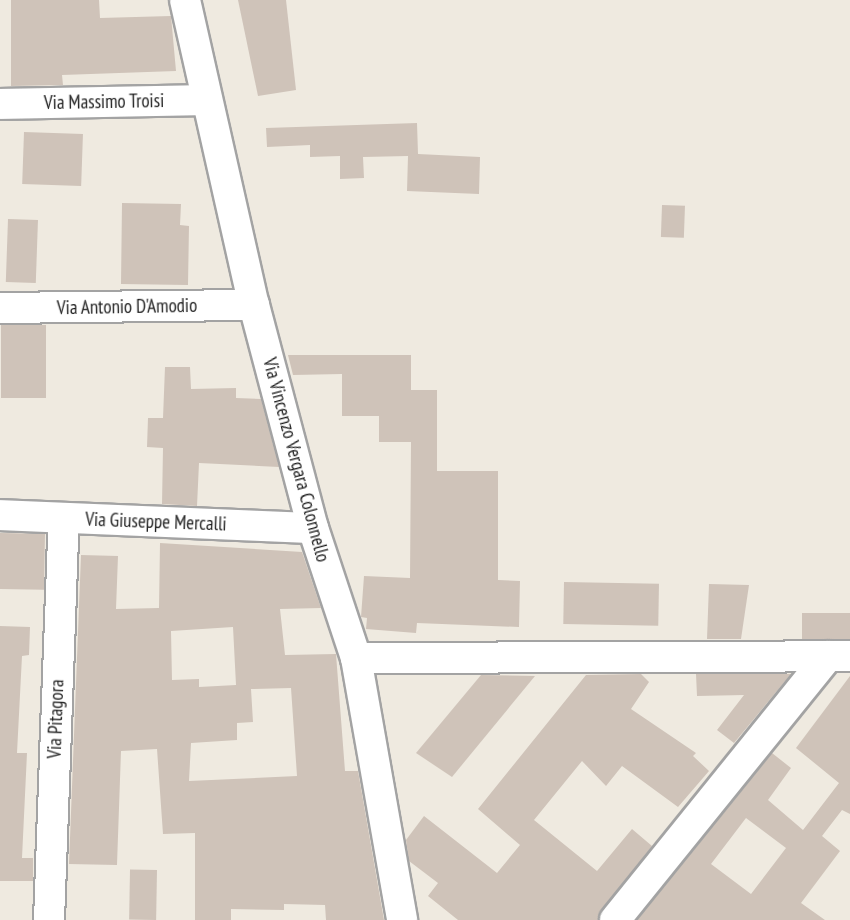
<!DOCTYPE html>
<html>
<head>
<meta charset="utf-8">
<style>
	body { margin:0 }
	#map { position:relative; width:850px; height:920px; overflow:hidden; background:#efeae0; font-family:"PT Sans Narrow",sans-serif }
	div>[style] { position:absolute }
	.building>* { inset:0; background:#cfc3b9; transform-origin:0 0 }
	.roads { filter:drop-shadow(2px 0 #a3a3a3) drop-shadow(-2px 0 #a3a3a3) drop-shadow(0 2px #a3a3a3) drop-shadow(0 -2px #a3a3a3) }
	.minor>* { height:30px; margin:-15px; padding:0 15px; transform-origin:15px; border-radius:15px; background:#fff }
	span { translate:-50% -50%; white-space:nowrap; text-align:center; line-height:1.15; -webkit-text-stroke:5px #fff; paint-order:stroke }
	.street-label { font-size:19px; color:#1c1c1c }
</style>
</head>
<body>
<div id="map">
	<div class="building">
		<div style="clip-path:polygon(11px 0,99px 0,100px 18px,171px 16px,176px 71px,62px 75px,63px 85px,11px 86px)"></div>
		<div style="clip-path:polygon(238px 0,286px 0,296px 90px,258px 96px)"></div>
		<div style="clip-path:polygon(417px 123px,418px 154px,480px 157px,479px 194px,407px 191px,408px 156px,363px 157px,364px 178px,340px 179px,340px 156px,310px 157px,310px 145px,267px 147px,266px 128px)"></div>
		<div style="left:24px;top:132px;width:59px;height:52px;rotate:2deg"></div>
		<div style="clip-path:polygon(122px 203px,181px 204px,180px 225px,189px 226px,188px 285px,121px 284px)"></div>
		<div style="left:662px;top:205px;width:23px;height:32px;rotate:2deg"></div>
		<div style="left:8px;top:219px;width:30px;height:63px;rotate:2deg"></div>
		<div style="left:1px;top:325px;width:45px;height:73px"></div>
		<div style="clip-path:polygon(288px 355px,411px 355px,411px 390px,437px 390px,437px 471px,498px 471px,498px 580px,520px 581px,519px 627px,417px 623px,416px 633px,366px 629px,367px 618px,361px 617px,364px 576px,410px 578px,411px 442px,379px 442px,379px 416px,342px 416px,342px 374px,293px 375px)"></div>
		<div style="clip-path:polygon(165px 367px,190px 367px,191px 389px,236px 388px,236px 398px,261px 399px,279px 467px,199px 463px,197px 506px,162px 504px,163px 448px,147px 447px,148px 418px,163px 418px)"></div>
		<div style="left:0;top:533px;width:45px;height:56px;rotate:1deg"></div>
		<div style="clip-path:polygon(evenodd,160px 543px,302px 552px,321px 608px,280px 609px,285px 655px,336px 654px,345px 771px,358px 771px,384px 920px,326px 920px,325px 905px,284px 904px,284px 910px,231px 909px,231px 920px,195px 920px,195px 833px,163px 834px,157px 749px,121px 751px,117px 865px,69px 864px,81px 555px,118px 556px,116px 609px,159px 608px,160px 543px,233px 627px,236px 685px,199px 687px,199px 679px,172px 680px,171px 631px,233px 627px,160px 543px,291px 688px,297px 776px,189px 781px,191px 743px,237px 740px,237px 723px,253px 722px,251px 689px,291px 688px)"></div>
		<div style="left:564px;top:582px;width:95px;height:42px;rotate:1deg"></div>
		<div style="clip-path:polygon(709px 584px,749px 585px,741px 639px,707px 639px)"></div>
		<div style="left:802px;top:613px;width:48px;height:26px"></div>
		<div style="clip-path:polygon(0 626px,30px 627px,29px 655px,22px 656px,17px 753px,27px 753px,22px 858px,33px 858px,33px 881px,0 881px)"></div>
		<div style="clip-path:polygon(641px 674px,649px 682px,631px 709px,696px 753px,693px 756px,709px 771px,678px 807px,622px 766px,606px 786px,582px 761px,534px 820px,597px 871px,632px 829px,652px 846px,598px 920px,458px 920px,428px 896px,438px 883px,409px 861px,406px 840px,424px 816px,497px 873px,520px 845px,478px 809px,586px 675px)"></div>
		<div style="clip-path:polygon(696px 674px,791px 674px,734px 743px,717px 730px,744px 695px,697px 696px)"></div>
		<div style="clip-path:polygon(481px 675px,535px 676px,452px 777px,416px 753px)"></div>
		<div style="clip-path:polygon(evenodd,850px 676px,850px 814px,842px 810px,822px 836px,840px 851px,801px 903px,825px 920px,637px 920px,772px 753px,791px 768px,768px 800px,803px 830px,839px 783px,796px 748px,850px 676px,746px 818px,786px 848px,751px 894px,711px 864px,746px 818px)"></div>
		<div style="left:157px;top:870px;width:50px;height:27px;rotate:91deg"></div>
	</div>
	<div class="roads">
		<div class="minor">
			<div style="left:185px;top:0;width:313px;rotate:77.3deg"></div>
			<div style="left:254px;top:305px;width:231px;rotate:75.2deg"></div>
			<div style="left:313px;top:528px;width:137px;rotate:71.7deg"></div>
			<div style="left:356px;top:658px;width:266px;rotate:80deg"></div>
			<div style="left:0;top:104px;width:207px;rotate:-1.1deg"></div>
			<div style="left:0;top:308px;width:254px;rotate:-0.7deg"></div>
			<div style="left:0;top:515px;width:313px;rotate:2.4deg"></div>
			<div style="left:356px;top:658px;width:494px;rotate:-0.2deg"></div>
			<div style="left:49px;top:920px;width:402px;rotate:-87.9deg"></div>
			<div style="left:615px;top:920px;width:339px;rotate:-51.1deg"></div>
		</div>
	</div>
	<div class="street-label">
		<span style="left:104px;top:102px;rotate:-1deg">Via Massimo Troisi</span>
		<span style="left:127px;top:307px;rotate:-1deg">Via Antonio D'Amodio</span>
		<span style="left:296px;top:460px;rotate:75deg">Via Vincenzo Vergara Colonnello</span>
		<span style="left:156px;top:522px;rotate:2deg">Via Giuseppe Mercalli</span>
		<span style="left:56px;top:719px;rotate:-88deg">Via Pitagora</span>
	</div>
</div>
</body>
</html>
